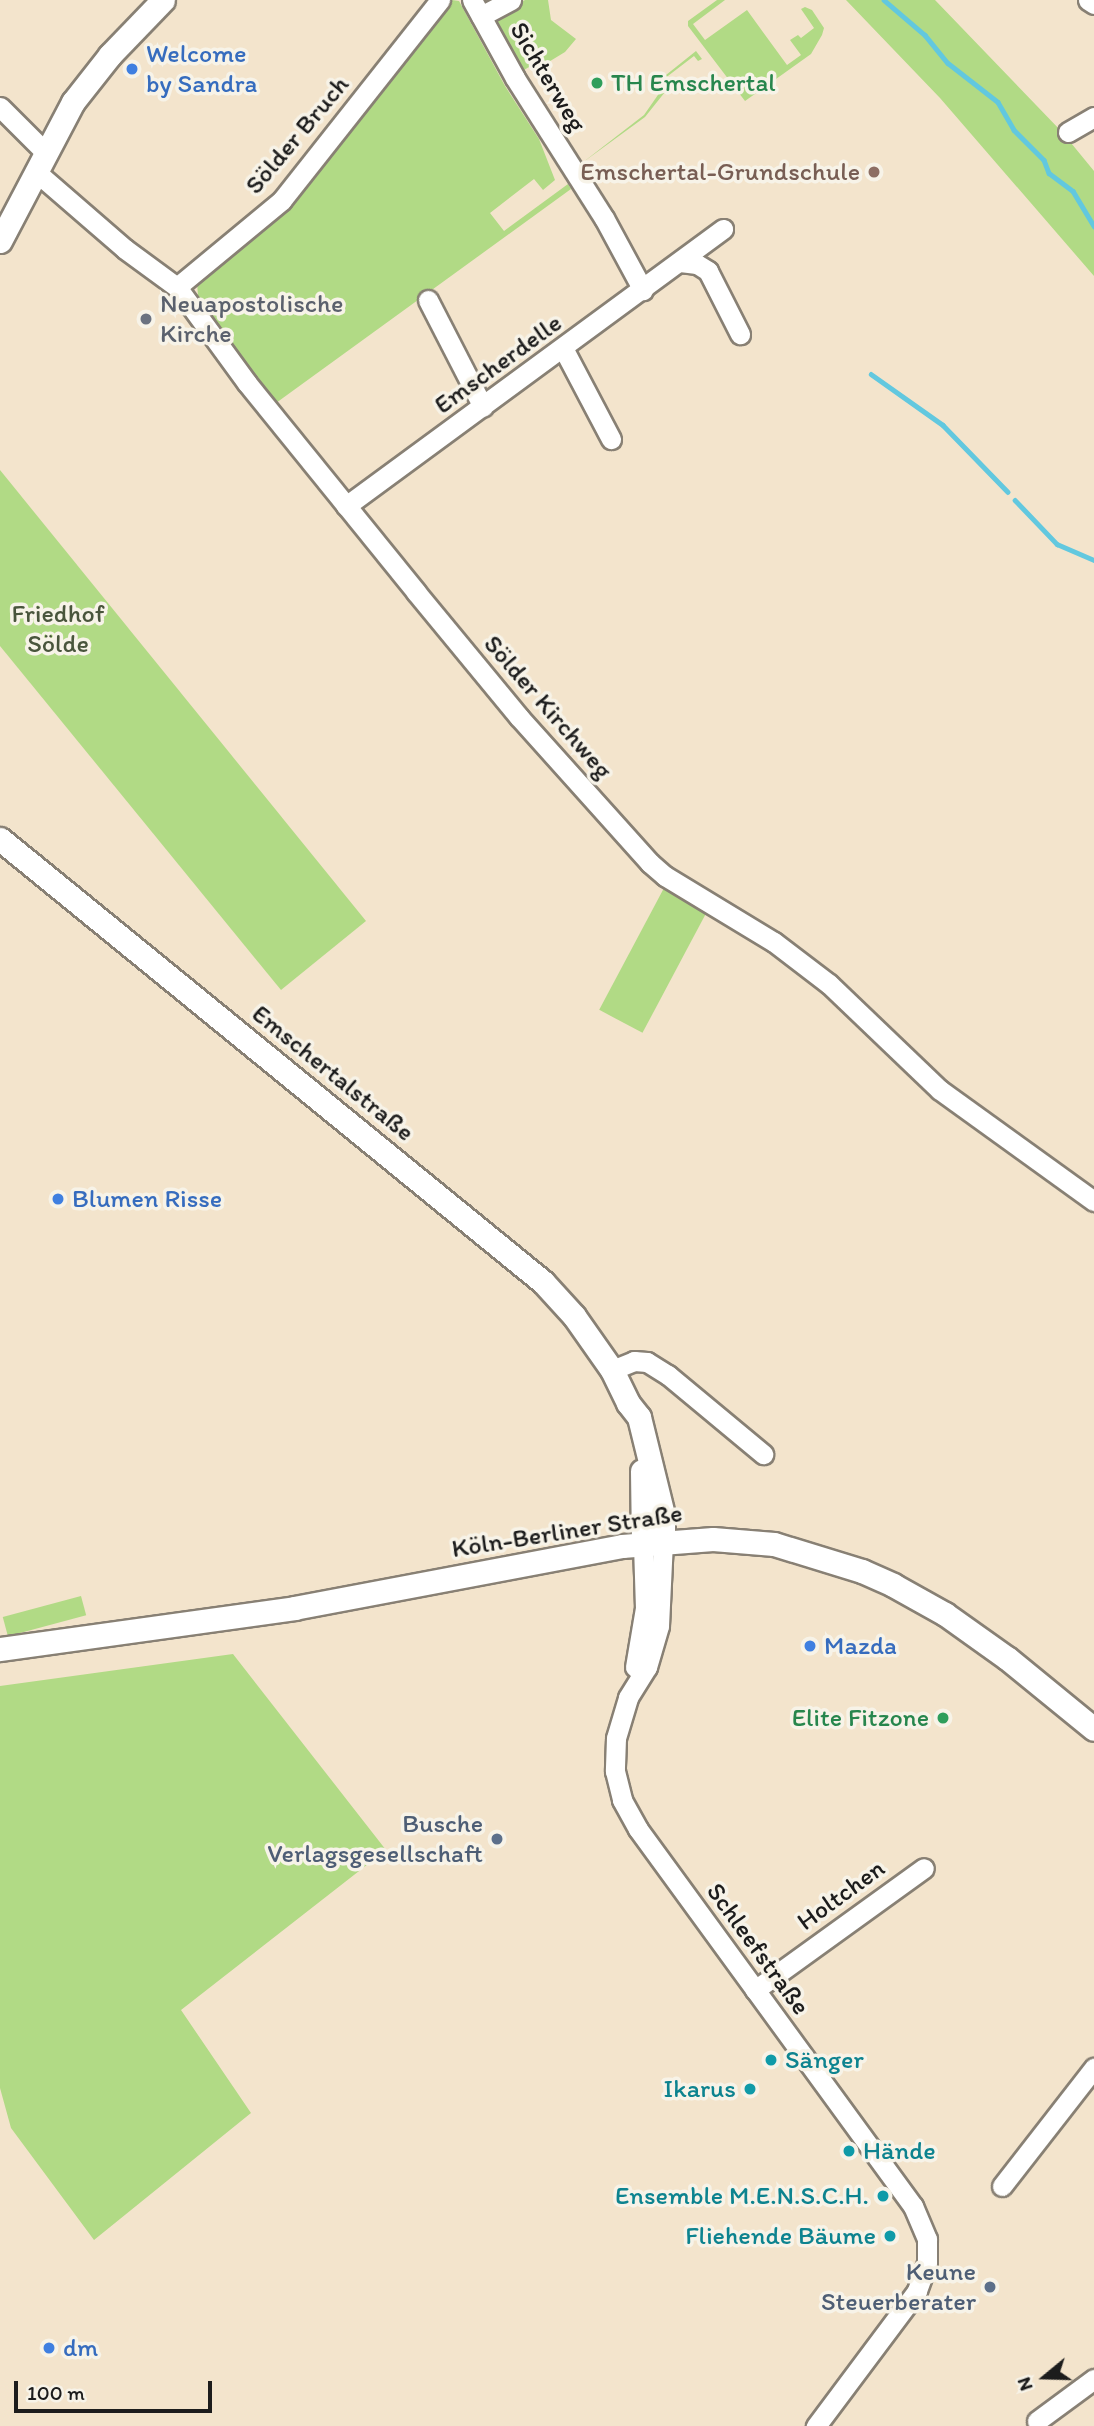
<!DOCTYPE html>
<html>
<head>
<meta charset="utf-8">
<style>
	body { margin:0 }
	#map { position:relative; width:1094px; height:2426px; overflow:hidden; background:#f3e4cc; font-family:Itim,sans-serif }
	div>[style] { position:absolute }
	.green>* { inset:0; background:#b1da85; transform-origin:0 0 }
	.stream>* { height:4.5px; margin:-2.25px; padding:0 2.25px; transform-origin:2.25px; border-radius:2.25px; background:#62c8df }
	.roads { filter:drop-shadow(2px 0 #888074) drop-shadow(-2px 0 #888074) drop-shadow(0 2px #888074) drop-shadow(0 -2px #888074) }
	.minor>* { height:19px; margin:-9.5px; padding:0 9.5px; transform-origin:9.5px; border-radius:9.5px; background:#fff }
	.major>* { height:23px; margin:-11.5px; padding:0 11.5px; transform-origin:11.5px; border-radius:11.5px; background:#fff }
	.dots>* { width:19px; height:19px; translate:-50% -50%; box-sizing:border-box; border:4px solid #f7f3e8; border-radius:50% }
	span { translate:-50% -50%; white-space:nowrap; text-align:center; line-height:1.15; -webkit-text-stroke:7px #f7f3e8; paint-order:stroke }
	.shop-label { font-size:26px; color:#366cbe }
	.left { translate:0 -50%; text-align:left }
	.street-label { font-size:26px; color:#1c1c1c }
	.leisure-label { font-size:26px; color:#27864d }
	.right { translate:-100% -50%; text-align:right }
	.education-label { font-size:26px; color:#785e54 }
	.worship-label { font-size:26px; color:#5b616d }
	.park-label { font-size:26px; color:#49553c }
	.service-label { font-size:26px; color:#4e5e75 }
	.culture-label { font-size:26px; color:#0d838f }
	.north { position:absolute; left:1010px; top:2342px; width:70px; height:70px; -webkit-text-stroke:5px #f7f3e8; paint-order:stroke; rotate:251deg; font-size:19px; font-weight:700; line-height:28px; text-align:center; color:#1c1c1c }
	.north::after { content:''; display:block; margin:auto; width:24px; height:32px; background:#1c1c1c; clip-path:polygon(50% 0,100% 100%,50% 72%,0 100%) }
	.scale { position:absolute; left:14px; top:2381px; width:198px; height:32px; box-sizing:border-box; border:4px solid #1c1c1c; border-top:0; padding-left:9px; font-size:21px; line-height:24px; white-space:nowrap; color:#1c1c1c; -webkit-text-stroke:5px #f7f3e8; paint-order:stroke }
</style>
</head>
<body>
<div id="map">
	<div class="green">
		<div style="clip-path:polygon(452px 0,459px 1px,505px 86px,539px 139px,555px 180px,543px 190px,534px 179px,490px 213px,504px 231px,568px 184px,571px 189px,276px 403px,198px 296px,197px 282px,266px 227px,297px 198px)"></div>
		<div style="clip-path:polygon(525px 0,548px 0,551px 20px,576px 39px,565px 52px,542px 66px,539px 61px,524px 70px,494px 17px)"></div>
		<div style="clip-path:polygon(717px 0,725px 0,693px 24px,705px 40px,747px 10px,787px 65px,801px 55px,790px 40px,798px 35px,801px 38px,814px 28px,801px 9px,805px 7px,812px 10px,824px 28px,822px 35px,811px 54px,745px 101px,688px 26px,688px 21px)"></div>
		<div style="clip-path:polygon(846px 0,935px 0,1062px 132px,1094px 171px,1094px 276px,940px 98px)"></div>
		<div style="clip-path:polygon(696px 51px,702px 59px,698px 61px,694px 56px,664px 79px,669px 87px,645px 117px,582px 163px,644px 115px,660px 92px,661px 79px)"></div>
		<div style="clip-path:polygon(0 470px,366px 921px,281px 990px,0 646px)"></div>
		<div style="left:664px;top:888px;width:49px;height:138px;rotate:28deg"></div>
		<div style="left:81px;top:1596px;width:20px;height:81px;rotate:75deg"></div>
		<div style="clip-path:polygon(233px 1654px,386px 1850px,181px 2010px,251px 2113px,94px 2240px,11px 2128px,0 2088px,0 1686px)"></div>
	</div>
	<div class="stream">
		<div style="left:884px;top:0;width:54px;rotate:40.5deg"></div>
		<div style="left:925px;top:35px;width:36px;rotate:51deg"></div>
		<div style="left:948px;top:63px;width:63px;rotate:38deg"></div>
		<div style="left:998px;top:102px;width:32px;rotate:60deg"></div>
		<div style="left:1014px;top:130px;width:42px;rotate:45deg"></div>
		<div style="left:1044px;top:160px;width:14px;rotate:69deg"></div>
		<div style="left:1049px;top:173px;width:30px;rotate:37deg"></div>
		<div style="left:1073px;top:191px;width:41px;rotate:59deg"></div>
		<div style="left:871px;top:374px;width:88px;rotate:35.3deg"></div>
		<div style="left:943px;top:425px;width:93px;rotate:45.9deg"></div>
		<div style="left:1015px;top:500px;width:61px;rotate:46.3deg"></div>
		<div style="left:1057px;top:544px;width:40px;rotate:23.4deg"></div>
	</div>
	<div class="roads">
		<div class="minor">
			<div style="left:472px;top:0;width:89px;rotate:61.1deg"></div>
			<div style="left:515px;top:78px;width:166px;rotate:57.6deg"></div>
			<div style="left:604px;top:218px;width:82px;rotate:61.6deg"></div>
			<div style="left:1088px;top:0;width:7px;rotate:34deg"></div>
			<div style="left:481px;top:16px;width:34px;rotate:-28deg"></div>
			<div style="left:0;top:107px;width:62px;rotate:45deg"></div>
			<div style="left:1068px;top:132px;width:30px;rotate:-30deg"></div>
			<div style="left:35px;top:171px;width:119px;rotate:40.9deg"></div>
			<div style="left:125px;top:249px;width:64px;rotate:36.2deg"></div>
			<div style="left:177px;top:287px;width:119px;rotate:53.9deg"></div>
			<div style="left:247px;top:383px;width:269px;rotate:51deg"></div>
			<div style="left:416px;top:592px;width:162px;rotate:50.5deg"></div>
			<div style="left:519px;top:717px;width:196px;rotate:48.1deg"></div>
			<div style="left:650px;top:863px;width:20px;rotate:41deg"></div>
			<div style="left:665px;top:876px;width:127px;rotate:31.2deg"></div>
			<div style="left:774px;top:942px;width:69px;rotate:37.4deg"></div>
			<div style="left:829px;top:984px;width:153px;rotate:43.7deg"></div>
			<div style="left:940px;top:1090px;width:190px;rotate:35.8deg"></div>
			<div style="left:680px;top:262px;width:17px;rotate:7deg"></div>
			<div style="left:697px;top:264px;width:13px;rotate:32deg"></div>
			<div style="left:708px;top:271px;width:71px;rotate:63.1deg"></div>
			<div style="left:177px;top:287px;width:136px;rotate:-39.6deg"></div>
			<div style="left:282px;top:200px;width:255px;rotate:-51.7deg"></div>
			<div style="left:428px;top:300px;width:120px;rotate:62.8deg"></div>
			<div style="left:563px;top:348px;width:103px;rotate:62.2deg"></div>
			<div style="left:346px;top:506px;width:468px;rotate:-36.3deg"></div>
			<div style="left:612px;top:1370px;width:24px;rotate:-22deg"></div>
			<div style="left:634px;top:1361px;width:13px;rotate:4deg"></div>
			<div style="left:647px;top:1362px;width:25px;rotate:32deg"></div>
			<div style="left:668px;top:1375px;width:124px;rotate:39.7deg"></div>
			<div style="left:663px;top:1541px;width:85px;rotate:92.7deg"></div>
			<div style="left:659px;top:1626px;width:43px;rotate:106.3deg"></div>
			<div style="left:647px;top:1667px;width:36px;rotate:122deg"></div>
			<div style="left:628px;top:1698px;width:42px;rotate:106.7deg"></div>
			<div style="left:616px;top:1738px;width:33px;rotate:92deg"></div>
			<div style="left:615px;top:1771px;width:30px;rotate:76deg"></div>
			<div style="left:622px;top:1800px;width:33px;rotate:61deg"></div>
			<div style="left:638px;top:1829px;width:467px;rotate:53.9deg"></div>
			<div style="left:913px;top:2206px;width:36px;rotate:67deg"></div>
			<div style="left:927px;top:2239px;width:24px;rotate:90deg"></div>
			<div style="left:927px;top:2263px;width:30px;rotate:110deg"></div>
			<div style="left:917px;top:2291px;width:169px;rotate:126.8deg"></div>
			<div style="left:635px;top:1667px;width:60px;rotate:-80.4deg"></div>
			<div style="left:645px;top:1608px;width:65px;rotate:-91.8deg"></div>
			<div style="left:755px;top:1990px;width:208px;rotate:-35.8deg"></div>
			<div style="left:1002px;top:2186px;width:150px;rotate:-52.1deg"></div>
			<div style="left:1037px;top:2421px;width:71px;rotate:-36.4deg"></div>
		</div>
		<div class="major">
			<div style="left:0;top:241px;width:157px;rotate:-62.3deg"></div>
			<div style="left:73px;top:102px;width:60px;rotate:-51.8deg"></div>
			<div style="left:110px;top:55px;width:76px;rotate:-46.1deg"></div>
			<div style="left:0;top:839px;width:701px;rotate:39.21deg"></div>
			<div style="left:543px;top:1282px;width:46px;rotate:47.6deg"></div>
			<div style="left:574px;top:1316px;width:66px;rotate:54.9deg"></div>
			<div style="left:612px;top:1370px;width:37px;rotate:64deg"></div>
			<div style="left:628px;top:1403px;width:18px;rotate:52deg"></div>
			<div style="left:639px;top:1417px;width:101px;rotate:76.2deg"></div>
			<div style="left:663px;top:1515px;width:26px;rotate:90deg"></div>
			<div style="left:642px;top:1471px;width:72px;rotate:89.2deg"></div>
			<div style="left:0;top:1649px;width:297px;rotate:-7.9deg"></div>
			<div style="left:294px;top:1608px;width:334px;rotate:-10.7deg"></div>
			<div style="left:622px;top:1546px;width:91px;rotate:-4.4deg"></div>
			<div style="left:713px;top:1539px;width:61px;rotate:4.7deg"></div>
			<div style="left:774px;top:1544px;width:92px;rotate:17.1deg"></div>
			<div style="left:862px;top:1571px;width:34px;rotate:24deg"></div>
			<div style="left:893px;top:1585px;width:60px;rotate:29.1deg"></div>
			<div style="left:945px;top:1614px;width:76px;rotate:35.4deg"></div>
			<div style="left:1007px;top:1658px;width:112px;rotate:39.2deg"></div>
		</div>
	</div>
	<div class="dots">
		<div style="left:132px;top:69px;background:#3f7fe0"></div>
		<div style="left:597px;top:83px;background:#2e9e5b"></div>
		<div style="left:874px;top:172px;background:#8d6e63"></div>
		<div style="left:146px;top:319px;background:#6b7280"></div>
		<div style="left:58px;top:1199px;background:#3f7fe0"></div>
		<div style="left:810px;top:1646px;background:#3f7fe0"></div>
		<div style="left:943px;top:1718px;background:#2e9e5b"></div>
		<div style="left:497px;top:1839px;background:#5c6f8a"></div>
		<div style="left:771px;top:2060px;background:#0f9aa8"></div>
		<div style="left:750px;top:2089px;background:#0f9aa8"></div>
		<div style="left:849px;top:2151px;background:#0f9aa8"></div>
		<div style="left:883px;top:2196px;background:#0f9aa8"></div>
		<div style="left:890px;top:2236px;background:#0f9aa8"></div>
		<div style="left:990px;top:2287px;background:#5c6f8a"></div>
		<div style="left:49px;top:2348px;background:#3f7fe0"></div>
	</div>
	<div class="shop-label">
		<span class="left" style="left:146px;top:69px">Welcome<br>by Sandra</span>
		<span class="left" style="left:72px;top:1199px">Blumen Risse</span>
		<span class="left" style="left:824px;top:1646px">Mazda</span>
		<span class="left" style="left:63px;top:2348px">dm</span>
	</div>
	<div class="street-label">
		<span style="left:548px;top:77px;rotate:59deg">Sichterweg</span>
		<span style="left:297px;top:135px;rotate:-50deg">Sölder Bruch</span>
		<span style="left:498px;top:364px;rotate:-36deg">Emscherdelle</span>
		<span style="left:548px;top:707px;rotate:49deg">Sölder Kirchweg</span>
		<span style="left:333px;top:1073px;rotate:39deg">Emschertalstraße</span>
		<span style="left:567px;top:1531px;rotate:-9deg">Köln-Berliner Straße</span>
		<span style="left:841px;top:1895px;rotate:-36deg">Holtchen</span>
		<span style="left:758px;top:1949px;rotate:54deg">Schleefstraße</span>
	</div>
	<div class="leisure-label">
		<span class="left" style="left:611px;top:83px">TH Emschertal</span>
		<span class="right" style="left:929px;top:1718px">Elite Fitzone</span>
	</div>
	<div class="education-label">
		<span class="right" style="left:860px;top:172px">Emschertal-Grundschule</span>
	</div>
	<div class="worship-label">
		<span class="left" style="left:160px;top:319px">Neuapostolische<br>Kirche</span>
	</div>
	<div class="park-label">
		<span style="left:58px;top:629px">Friedhof<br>Sölde</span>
	</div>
	<div class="service-label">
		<span class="right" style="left:483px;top:1839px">Busche<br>Verlagsgesellschaft</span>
		<span class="right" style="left:976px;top:2287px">Keune<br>Steuerberater</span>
	</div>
	<div class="culture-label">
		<span class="left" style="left:785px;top:2060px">Sänger</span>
		<span class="right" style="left:736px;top:2089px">Ikarus</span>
		<span class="left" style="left:863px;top:2151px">Hände</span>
		<span class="right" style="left:869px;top:2196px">Ensemble M.E.N.S.C.H.</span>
		<span class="right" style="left:876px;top:2236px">Fliehende Bäume</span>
	</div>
	<div class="north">N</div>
	<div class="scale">100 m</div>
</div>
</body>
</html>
